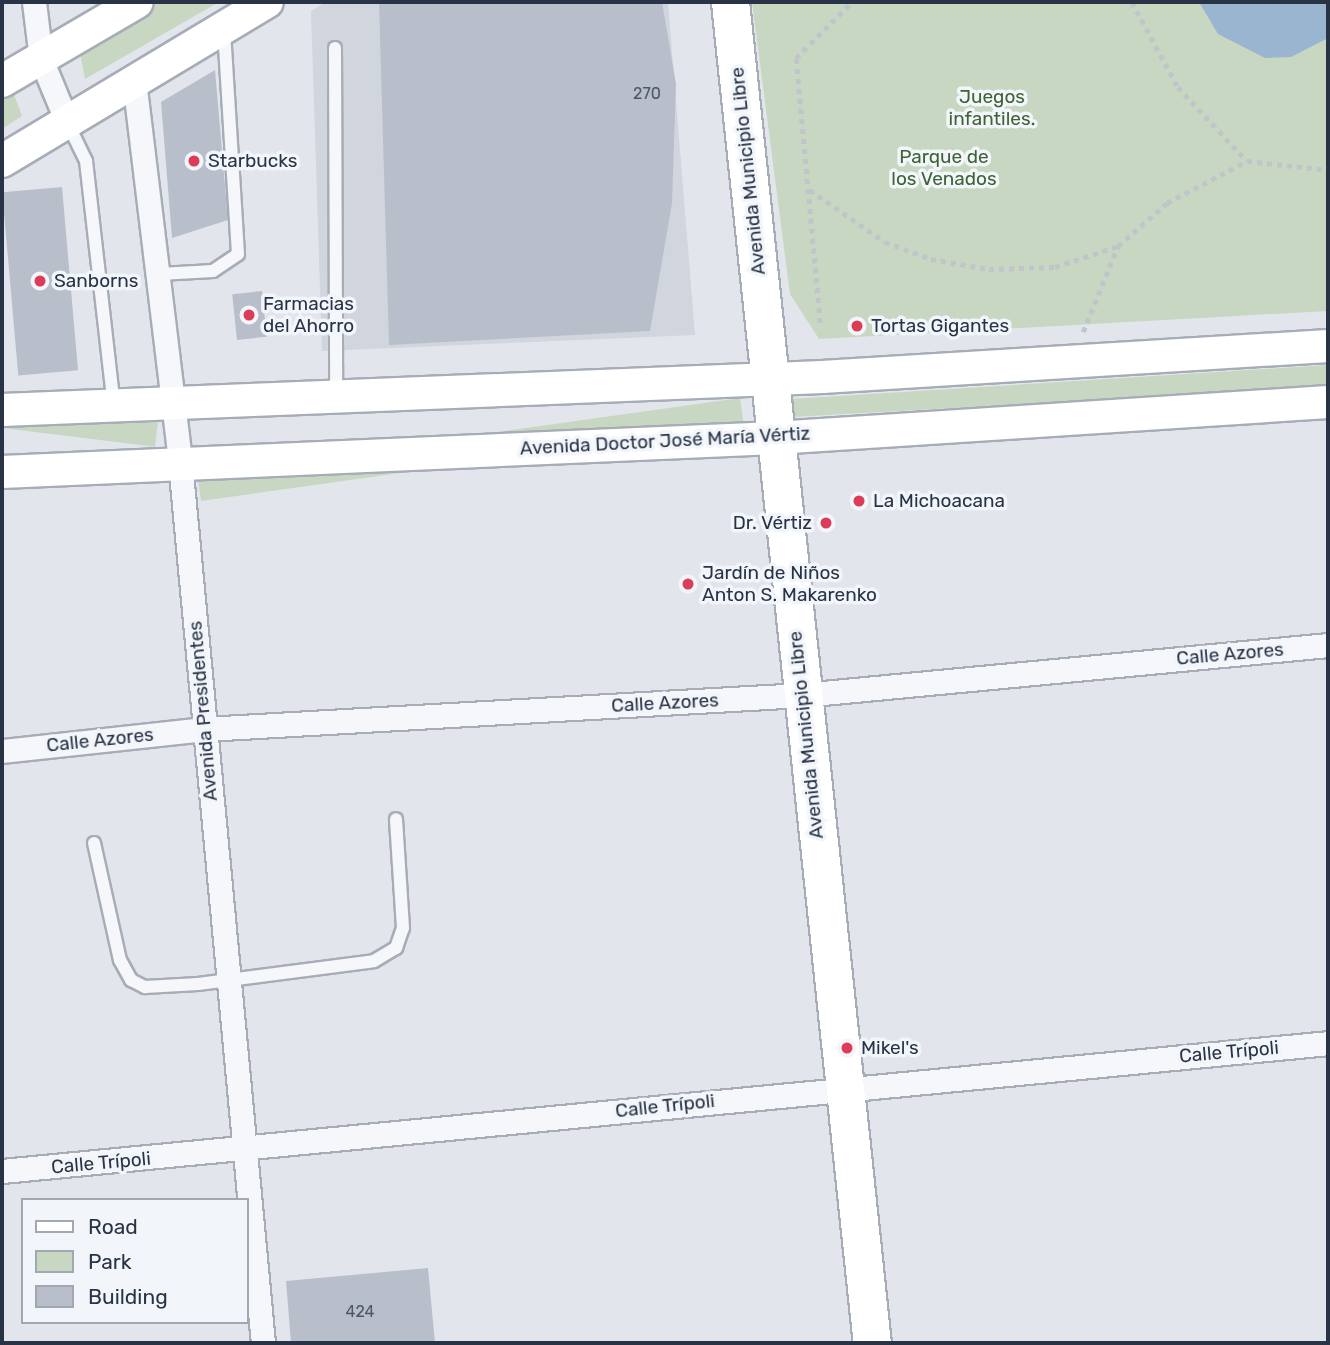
<!DOCTYPE html>
<html>
<head>
<meta charset="utf-8">
<style>
	body { margin:0 }
	#map { position:relative; width:1330px; height:1345px; overflow:hidden; background:#e2e6ec; font-family:Rubik,sans-serif }
	div>[style] { position:absolute }
	.built>* { inset:0; background:#d0d5de }
	.green>* { inset:0; background:#c8d7c2; transform-origin:0 0 }
	.water>* { inset:0; background:#9ab5cf }
	.building>* { inset:0; background:#b9bfca; transform-origin:0 0 }
	.path>* { height:4.5px; margin-top:-2.25px; transform-origin:0; background:repeating-linear-gradient(90deg,#c0c4cb 0 5px,transparent 0 10px) }
	.roads { filter:drop-shadow(2px 0 #a6adb7) drop-shadow(-2px 0 #a6adb7) drop-shadow(0 2px #a6adb7) drop-shadow(0 -2px #a6adb7) }
	.service>* { height:12px; margin:-6px; padding:0 6px; transform-origin:6px; border-radius:6px; background:#f5f7fa }
	.minor>* { height:23px; margin:-11.5px; padding:0 11.5px; transform-origin:11.5px; border-radius:11.5px; background:#f5f7fa }
	.secondary>* { height:32px; margin:-16px; padding:0 16px; transform-origin:16px; border-radius:16px; background:#fff }
	.primary>* { height:37px; margin:-18.5px; padding:0 18.5px; transform-origin:18.5px; border-radius:18.5px; background:#fff }
	.dots>* { width:19px; height:19px; translate:-50% -50%; box-sizing:border-box; border:4px solid #f2f5f9; border-radius:50% }
	span { translate:-50% -50%; white-space:nowrap; text-align:center; line-height:1.15; -webkit-text-stroke:7px #f2f5f9; paint-order:stroke }
	.number-label { font-size:16px; color:#4c5767 }
	.number-label span { -webkit-text-stroke-width:0 }
	.park-label { font-size:19px; color:#3e6334 }
	.poi-label { font-size:19px; color:#283446 }
	.left { translate:0 -50%; text-align:left }
	.right { translate:-100% -50%; text-align:right }
	.street-label { font-size:19px; color:#283446 }
	.frame { position:absolute; inset:0; border:4px solid #283446; pointer-events:none }
	.legend { position:absolute; left:21px; top:1198px; width:228px; height:126px; box-sizing:border-box; background:#f2f5f9; border:2px solid #a1a8b1; margin:0; padding:9px 12px; list-style:none; font-size:21px; color:#283446 }
	.legend li { display:flex; align-items:center; gap:14px; height:35px }
	.legend b { width:35px; border:2px solid #a1a8b1 }
</style>
</head>
<body>
<div id="map">
	<div class="built">
		<div style="clip-path:polygon(326px 2px,668px 2px,695px 335px,322px 351px,311px 11px)"></div>
	</div>
	<div class="green">
		<div style="clip-path:polygon(158px 2px,219px 2px,85px 79px,79px 48px)"></div>
		<div style="clip-path:polygon(752px 2px,1328px 2px,1328px 311px,819px 339px,790px 294px)"></div>
		<div style="clip-path:polygon(13px 92px,22px 116px,2px 129px,2px 99px)"></div>
		<div style="clip-path:polygon(1328px 365px,1328px 387px,792px 417px,791px 399px)"></div>
		<div style="left:740px;top:398px;width:27px;height:548px;rotate:82deg"></div>
		<div style="left:158px;top:422px;width:25px;height:156px;rotate:97deg"></div>
	</div>
	<div class="water">
		<div style="clip-path:polygon(1199px 2px,1328px 2px,1328px 38px,1291px 57px,1265px 58px,1218px 34px)"></div>
	</div>
	<div class="building">
		<div style="clip-path:polygon(379px 2px,662px 2px,676px 84px,672px 203px,650px 331px,389px 345px)"></div>
		<div style="clip-path:polygon(215px 70px,228px 220px,172px 238px,161px 102px)"></div>
		<div style="left:62px;top:187px;width:184px;height:60px;rotate:85deg"></div>
		<div style="left:262px;top:291px;width:46px;height:30px;rotate:84deg"></div>
		<div style="clip-path:polygon(428px 1268px,435px 1343px,291px 1343px,286px 1281px)"></div>
	</div>
	<div class="path">
		<div style="left:1132px;top:2px;width:97px;rotate:61.6deg"></div>
		<div style="left:1178px;top:87px;width:101px;rotate:47deg"></div>
		<div style="left:810px;top:190px;width:91px;rotate:34.7deg"></div>
		<div style="left:885px;top:242px;width:49px;rotate:20.3deg"></div>
		<div style="left:931px;top:259px;width:59px;rotate:9.8deg"></div>
		<div style="left:989px;top:269px;width:66px;rotate:-1.7deg"></div>
		<div style="left:1055px;top:267px;width:66px;rotate:-18.4deg"></div>
		<div style="left:820px;top:323px;width:266px;rotate:-95.2deg"></div>
		<div style="left:796px;top:58px;width:79px;rotate:-45deg"></div>
		<div style="left:1083px;top:332px;width:93px;rotate:-67.9deg"></div>
		<div style="left:1118px;top:246px;width:65px;rotate:-41.3deg"></div>
		<div style="left:1167px;top:203px;width:90px;rotate:-27.7deg"></div>
		<div style="left:1247px;top:161px;width:81px;rotate:6.3deg"></div>
	</div>
	<div class="roads">
		<div class="service">
			<div style="left:335px;top:48px;width:344px;rotate:89.8deg"></div>
			<div style="left:67px;top:122px;width:43px;rotate:64deg"></div>
			<div style="left:86px;top:161px;width:246px;rotate:83.5deg"></div>
			<div style="left:160px;top:274px;width:53px;rotate:-3.2deg"></div>
			<div style="left:213px;top:271px;width:30px;rotate:-34deg"></div>
			<div style="left:238px;top:254px;width:223px;rotate:-93.6deg"></div>
			<div style="left:94px;top:843px;width:120px;rotate:77.5deg"></div>
			<div style="left:120px;top:960px;width:23px;rotate:61deg"></div>
			<div style="left:131px;top:980px;width:16px;rotate:27deg"></div>
			<div style="left:145px;top:987px;width:53px;rotate:-3.2deg"></div>
			<div style="left:198px;top:984px;width:177px;rotate:-7.4deg"></div>
			<div style="left:374px;top:961px;width:26px;rotate:-31deg"></div>
			<div style="left:396px;top:948px;width:21px;rotate:-71deg"></div>
			<div style="left:403px;top:928px;width:109px;rotate:-93.7deg"></div>
		</div>
		<div class="minor">
			<div style="left:34px;top:2px;width:57px;rotate:83deg"></div>
			<div style="left:41px;top:59px;width:68px;rotate:67.6deg"></div>
			<div style="left:134px;top:80px;width:385px;rotate:83.1deg"></div>
			<div style="left:180px;top:462px;width:885px;rotate:84.62deg"></div>
			<div style="left:2px;top:751px;width:204px;rotate:-6.2deg"></div>
			<div style="left:205px;top:729px;width:598px;rotate:-3.26deg"></div>
			<div style="left:802px;top:695px;width:528px;rotate:-5.43deg"></div>
			<div style="left:2px;top:1171px;width:1332px;rotate:-5.51deg"></div>
		</div>
		<div class="secondary">
			<div style="left:2px;top:81px;width:156px;rotate:-30.3deg"></div>
			<div style="left:2px;top:161px;width:309px;rotate:-31deg"></div>
			<div style="left:2px;top:410px;width:821px;rotate:-2.3deg"></div>
			<div style="left:822px;top:377px;width:507px;rotate:-3.51deg"></div>
			<div style="left:2px;top:472px;width:774px;rotate:-2.52deg"></div>
			<div style="left:775px;top:438px;width:554px;rotate:-3.72deg"></div>
		</div>
		<div class="primary">
			<div style="left:730px;top:2px;width:1348px;rotate:83.96deg"></div>
		</div>
	</div>
	<div class="dots">
		<div style="left:194px;top:161px;background:#dc3c57"></div>
		<div style="left:40px;top:281px;background:#dc3c57"></div>
		<div style="left:249px;top:315px;background:#dc3c57"></div>
		<div style="left:857px;top:326px;background:#dc3c57"></div>
		<div style="left:859px;top:501px;background:#dc3c57"></div>
		<div style="left:826px;top:523px;background:#dc3c57"></div>
		<div style="left:688px;top:584px;background:#dc3c57"></div>
		<div style="left:847px;top:1048px;background:#dc3c57"></div>
	</div>
	<div class="number-label">
		<span style="left:647px;top:94px">270</span>
		<span style="left:360px;top:1312px">424</span>
	</div>
	<div class="park-label">
		<span style="left:992px;top:108px">Juegos<br>infantiles.</span>
		<span style="left:944px;top:168px">Parque de<br>los Venados</span>
	</div>
	<div class="poi-label">
		<span class="left" style="left:208px;top:161px">Starbucks</span>
		<span class="left" style="left:54px;top:281px">Sanborns</span>
		<span class="left" style="left:263px;top:315px">Farmacias<br>del Ahorro</span>
		<span class="left" style="left:871px;top:326px">Tortas Gigantes</span>
		<span class="left" style="left:873px;top:501px">La Michoacana</span>
		<span class="right" style="left:812px;top:523px">Dr. Vértiz</span>
		<span class="left" style="left:702px;top:584px">Jardín de Niños<br>Anton S. Makarenko</span>
		<span class="left" style="left:861px;top:1048px">Mikel's</span>
	</div>
	<div class="street-label">
		<span style="left:748px;top:171px;rotate:-96deg">Avenida Municipio Libre</span>
		<span style="left:665px;top:441px;rotate:-3deg">Avenida Doctor José María Vértiz</span>
		<span style="left:1230px;top:654px;rotate:-5deg">Calle Azores</span>
		<span style="left:665px;top:703px;rotate:-3deg">Calle Azores</span>
		<span style="left:203px;top:711px;rotate:-95deg">Avenida Presidentes</span>
		<span style="left:806px;top:735px;rotate:-96deg">Avenida Municipio Libre</span>
		<span style="left:100px;top:740px;rotate:-6deg">Calle Azores</span>
		<span style="left:1229px;top:1052px;rotate:-5deg">Calle Trípoli</span>
		<span style="left:665px;top:1106px;rotate:-6deg">Calle Trípoli</span>
		<span style="left:101px;top:1163px;rotate:-5deg">Calle Trípoli</span>
	</div>
	<div class="frame"></div>
	<ul class="legend">
	<li><b style="height:9px;background:#fff"></b>Road</li>
	<li><b style="height:19px;background:#c8d7c2"></b>Park</li>
	<li><b style="height:19px;background:#b9bfca"></b>Building</li>
	</ul>
</div>
</body>
</html>
